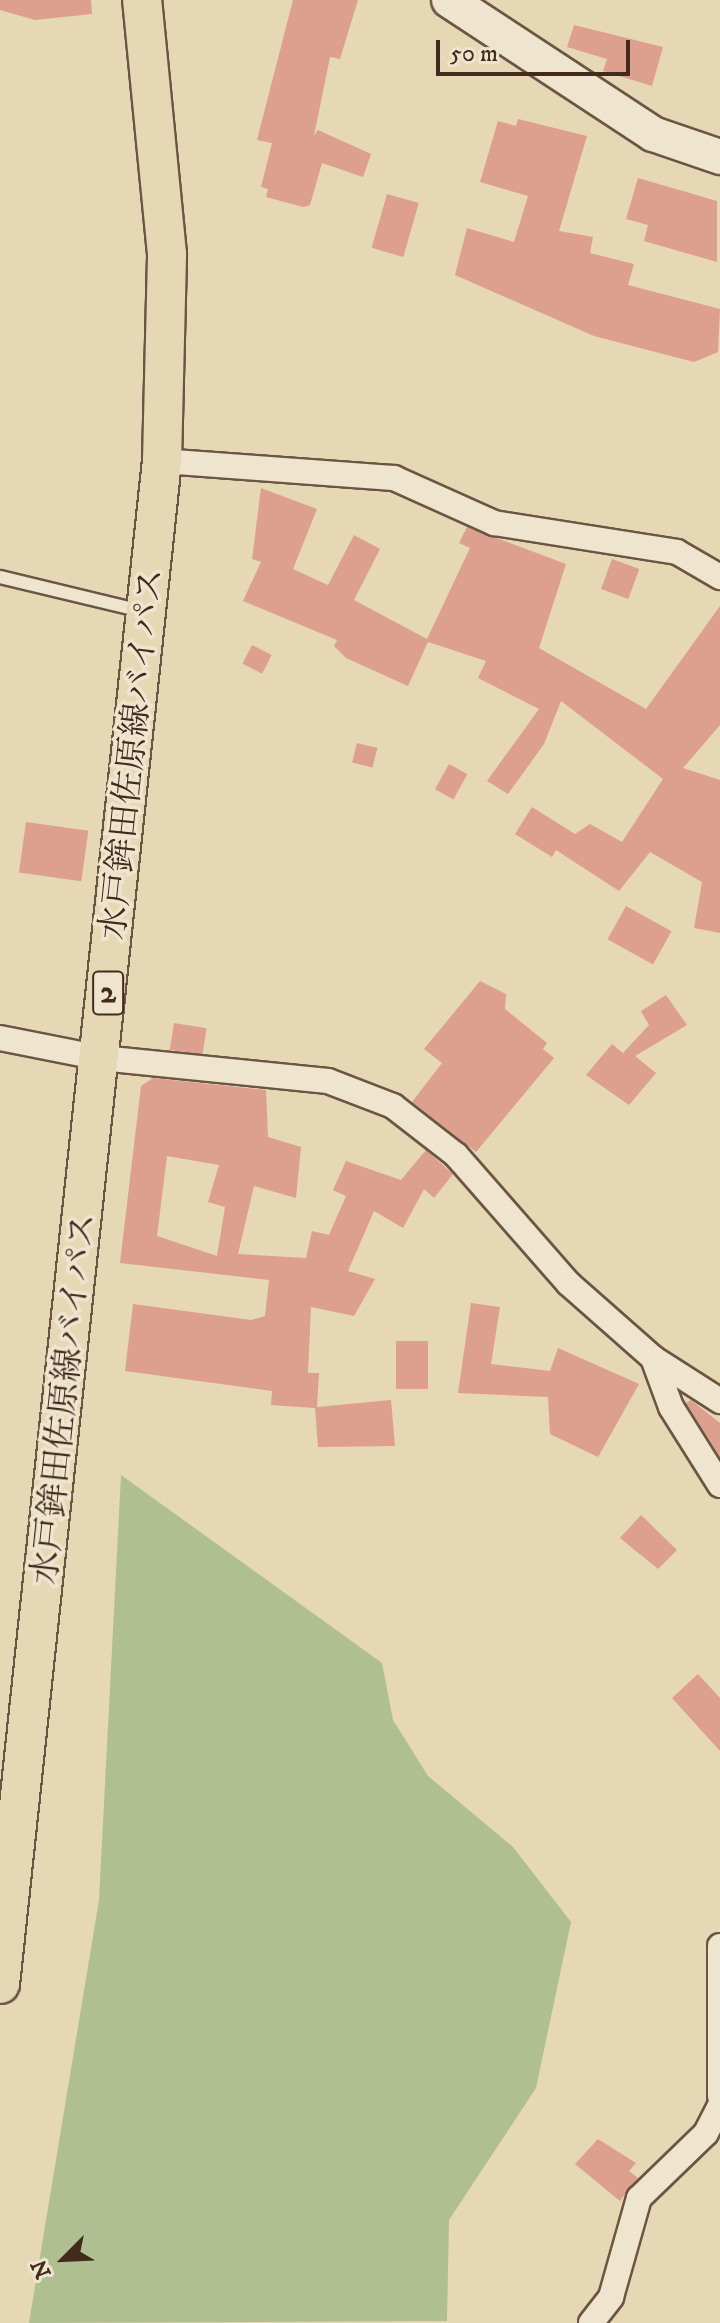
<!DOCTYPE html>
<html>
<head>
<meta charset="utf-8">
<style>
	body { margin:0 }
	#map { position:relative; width:720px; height:2323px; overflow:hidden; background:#e6d7b5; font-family:"IM FELL DW Pica","Noto Serif JP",serif }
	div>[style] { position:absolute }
	.green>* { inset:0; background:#afbf92 }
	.building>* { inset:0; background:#dd9f8e; transform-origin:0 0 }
	.roads { filter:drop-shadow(2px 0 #6b5543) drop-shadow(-2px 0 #6b5543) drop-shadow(0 2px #6b5543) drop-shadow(0 -2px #6b5543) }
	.service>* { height:12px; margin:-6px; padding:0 6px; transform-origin:6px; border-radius:6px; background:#efe5cf }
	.minor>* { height:24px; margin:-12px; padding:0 12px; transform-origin:12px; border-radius:12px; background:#efe5cf }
	.secondary>* { height:34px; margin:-17px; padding:0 17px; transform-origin:17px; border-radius:17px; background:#efe5cf }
	.primary>* { height:38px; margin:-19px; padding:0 19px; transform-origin:19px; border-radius:19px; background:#e6d7b5 }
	span { translate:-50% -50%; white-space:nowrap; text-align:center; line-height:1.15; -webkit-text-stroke:7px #efe5cf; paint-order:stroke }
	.shield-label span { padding:2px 6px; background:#efe5cf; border:2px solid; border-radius:6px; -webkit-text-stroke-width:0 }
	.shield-label { font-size:32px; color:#422a1d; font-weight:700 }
	.street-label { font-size:34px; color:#422a1d }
	.north { position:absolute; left:24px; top:2219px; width:80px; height:80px; -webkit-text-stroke:6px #efe5cf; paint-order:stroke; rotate:246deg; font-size:22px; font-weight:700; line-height:32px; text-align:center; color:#422a1d }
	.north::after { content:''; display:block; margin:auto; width:28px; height:36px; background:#422a1d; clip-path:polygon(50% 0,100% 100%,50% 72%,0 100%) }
	.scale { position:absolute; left:436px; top:40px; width:194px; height:36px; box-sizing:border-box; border:4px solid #422a1d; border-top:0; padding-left:10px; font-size:24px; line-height:28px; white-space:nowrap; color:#422a1d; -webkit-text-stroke:6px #efe5cf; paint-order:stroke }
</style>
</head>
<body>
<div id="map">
	<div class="green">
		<div style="clip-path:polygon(121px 1475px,382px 1663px,393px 1720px,428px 1776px,513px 1847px,571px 1922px,536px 2088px,449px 2220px,447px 2321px,29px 2323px,99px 1900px)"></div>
	</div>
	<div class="building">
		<div style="clip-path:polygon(0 0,91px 0,92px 14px,35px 20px,0 10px)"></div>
		<div style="clip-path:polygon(293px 0,358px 0,340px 59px,330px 57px,314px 136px,318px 130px,371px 154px,363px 177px,322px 163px,310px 205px,303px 207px,266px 197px,268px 189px,261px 187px,272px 143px,257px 140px)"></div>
		<div style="clip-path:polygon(574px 25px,663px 47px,652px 86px,603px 71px,607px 59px,567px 47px)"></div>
		<div style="clip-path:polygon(518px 119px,587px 136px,559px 231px,593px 237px,590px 253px,634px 264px,628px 285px,720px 309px,718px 352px,694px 362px,594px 336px,455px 275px,467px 228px,514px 242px,528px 196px,480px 182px,498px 121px,516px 126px)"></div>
		<div style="clip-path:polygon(638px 178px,717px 201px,717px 262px,644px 241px,648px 225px,626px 219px)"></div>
		<div style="left:387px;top:194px;width:33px;height:56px;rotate:16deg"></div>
		<div style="clip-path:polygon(261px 488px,317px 509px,293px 569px,328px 585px,354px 535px,380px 549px,354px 600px,427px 639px,470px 548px,459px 543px,467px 527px,566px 564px,539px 648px,646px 709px,720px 606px,720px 725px,683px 768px,720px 780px,720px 933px,694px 928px,702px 882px,650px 852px,619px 891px,556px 850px,552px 857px,515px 834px,532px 807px,575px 834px,590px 824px,622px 842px,663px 779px,561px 701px,544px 744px,508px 794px,487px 781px,539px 709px,478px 678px,486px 661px,428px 642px,408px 686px,346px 658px,334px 646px,337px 640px,243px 601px,261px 562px,252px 559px)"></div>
		<div style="left:612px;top:559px;width:29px;height:32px;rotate:20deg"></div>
		<div style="left:252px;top:645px;width:22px;height:21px;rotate:27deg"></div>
		<div style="left:357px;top:743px;width:21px;height:20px;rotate:14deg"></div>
		<div style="left:449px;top:764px;width:21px;height:29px;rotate:29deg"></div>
		<div style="left:26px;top:822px;width:63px;height:51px;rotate:8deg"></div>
		<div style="left:626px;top:906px;width:52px;height:38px;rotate:29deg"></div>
		<div style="clip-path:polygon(480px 981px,506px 994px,505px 1009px,547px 1043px,543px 1049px,554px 1058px,476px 1152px,412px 1102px,442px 1063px,424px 1049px)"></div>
		<div style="clip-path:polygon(666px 995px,687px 1025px,635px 1056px,656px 1073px,629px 1105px,586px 1075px,612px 1044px,623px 1053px,649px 1025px,641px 1011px)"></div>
		<div style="left:174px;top:1023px;width:33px;height:27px;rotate:9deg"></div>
		<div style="clip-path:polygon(evenodd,153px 1078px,266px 1090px,268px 1137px,301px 1147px,296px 1198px,254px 1186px,238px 1254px,306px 1258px,312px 1231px,329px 1235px,346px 1196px,333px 1190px,346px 1161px,401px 1180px,426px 1150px,453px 1174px,434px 1198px,424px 1189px,403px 1228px,374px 1211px,348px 1271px,375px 1279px,354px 1316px,311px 1307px,308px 1373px,319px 1373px,317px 1407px,391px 1400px,395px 1446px,318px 1447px,315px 1408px,271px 1405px,272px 1391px,125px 1371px,133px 1304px,251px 1320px,265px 1316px,269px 1280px,120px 1263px,141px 1086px,153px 1078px,167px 1156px,219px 1165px,208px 1202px,225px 1207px,217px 1256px,157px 1236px,167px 1156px)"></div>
		<div style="clip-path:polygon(471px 1303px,500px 1307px,491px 1364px,550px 1371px,558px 1348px,639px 1384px,598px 1457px,550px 1434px,548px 1397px,458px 1393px)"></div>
		<div style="left:396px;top:1341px;width:32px;height:48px"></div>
		<div style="clip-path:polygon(691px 1400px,720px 1423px,720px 1457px,686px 1403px)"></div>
		<div style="clip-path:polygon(641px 1515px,677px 1550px,658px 1569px,620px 1538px)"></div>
		<div style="clip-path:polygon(698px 1674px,720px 1698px,720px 1751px,672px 1698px)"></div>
		<div style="clip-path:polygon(598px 2139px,636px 2163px,629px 2171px,638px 2178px,620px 2201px,575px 2164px)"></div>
	</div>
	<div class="roads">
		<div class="service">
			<div style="left:0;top:577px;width:146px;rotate:13.5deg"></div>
		</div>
		<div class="minor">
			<div style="left:162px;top:461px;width:233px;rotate:4.2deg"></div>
			<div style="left:394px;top:478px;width:110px;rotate:24.2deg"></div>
			<div style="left:494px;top:523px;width:185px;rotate:9deg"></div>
			<div style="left:677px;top:552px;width:50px;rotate:30.2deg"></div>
			<div style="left:0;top:1038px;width:103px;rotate:11.2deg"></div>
			<div style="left:101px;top:1058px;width:228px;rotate:5.8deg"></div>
			<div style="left:328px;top:1081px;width:70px;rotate:21deg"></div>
			<div style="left:393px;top:1106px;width:80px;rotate:37.9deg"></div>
			<div style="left:456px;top:1155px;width:170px;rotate:48.8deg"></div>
			<div style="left:568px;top:1283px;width:113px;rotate:41.4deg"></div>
			<div style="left:653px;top:1358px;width:80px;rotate:32.7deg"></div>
			<div style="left:653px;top:1358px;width:52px;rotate:69.8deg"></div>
			<div style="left:671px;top:1407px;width:92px;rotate:57.9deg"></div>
			<div style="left:720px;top:1946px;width:150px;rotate:90deg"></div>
			<div style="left:591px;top:2323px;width:33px;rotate:-52deg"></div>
			<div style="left:611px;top:2297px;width:103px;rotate:-74.2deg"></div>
			<div style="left:639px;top:2198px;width:93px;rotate:-44.1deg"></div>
			<div style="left:706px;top:2133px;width:31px;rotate:-63deg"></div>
		</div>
		<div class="secondary">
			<div style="left:449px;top:0;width:244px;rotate:33.3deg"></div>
			<div style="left:653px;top:134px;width:71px;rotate:18.9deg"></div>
		</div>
		<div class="primary">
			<div style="left:0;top:1984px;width:1532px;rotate:-83.93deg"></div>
			<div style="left:162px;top:461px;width:207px;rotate:-88.6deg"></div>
			<div style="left:167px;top:254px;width:255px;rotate:-95.6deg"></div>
		</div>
	</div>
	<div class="shield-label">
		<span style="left:108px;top:993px">2</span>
	</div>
	<div class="street-label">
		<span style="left:133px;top:754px;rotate:-84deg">水戸鉾田佐原線バイパス</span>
		<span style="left:65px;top:1399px;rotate:-84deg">水戸鉾田佐原線バイパス</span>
	</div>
	<div class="north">N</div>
	<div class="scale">50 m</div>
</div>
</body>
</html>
